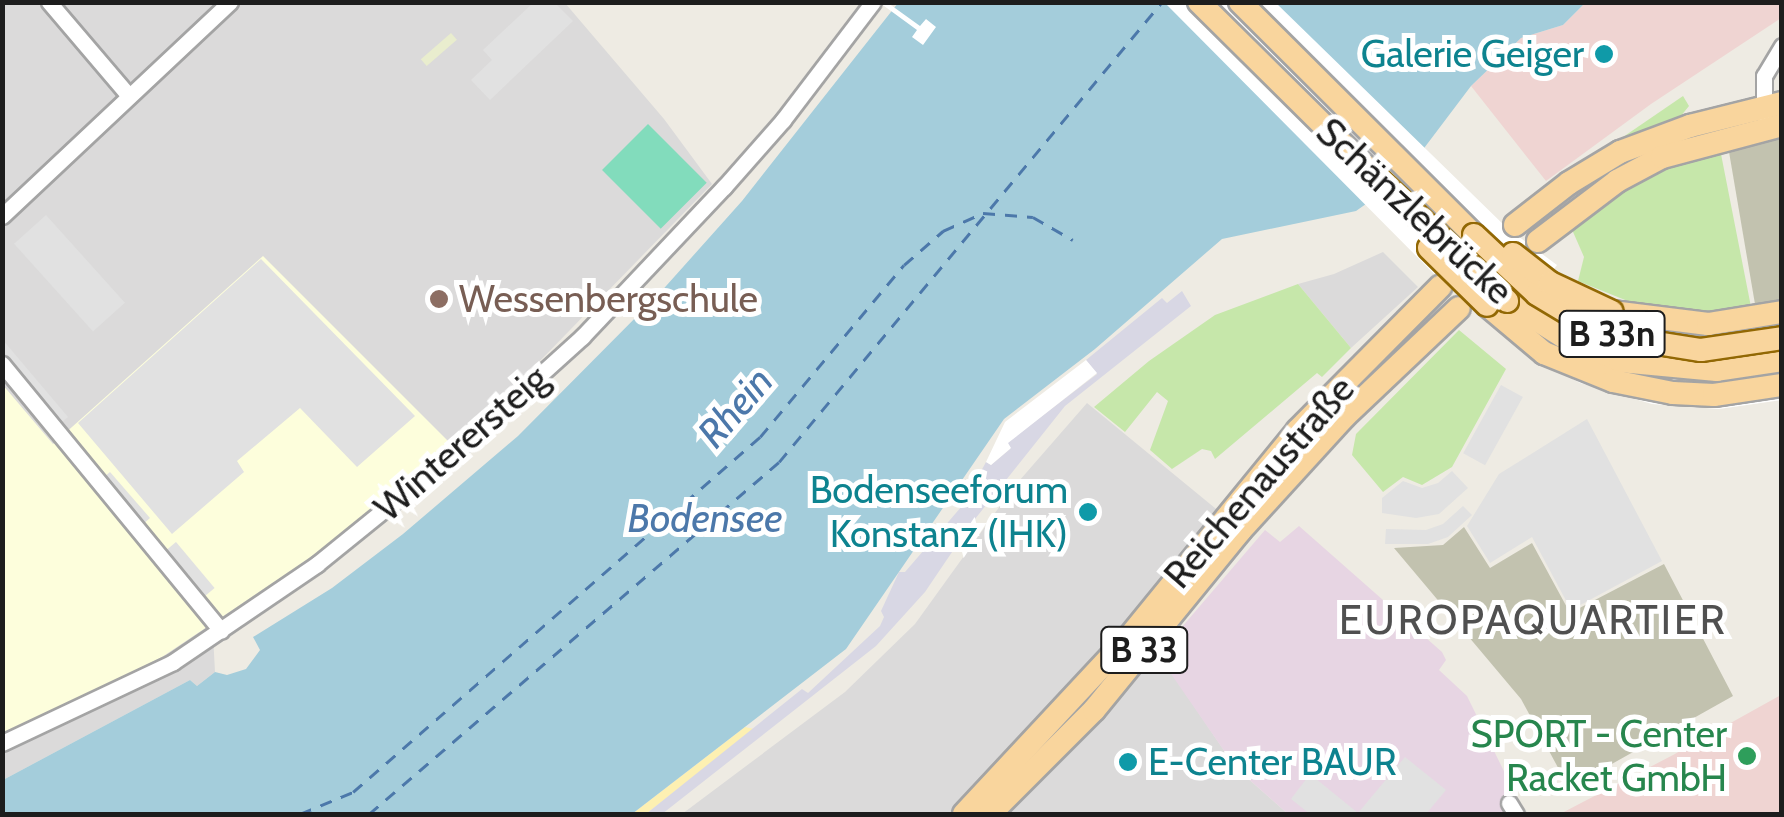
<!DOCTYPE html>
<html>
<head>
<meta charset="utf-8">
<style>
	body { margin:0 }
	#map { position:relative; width:1784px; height:817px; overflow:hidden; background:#eeebe3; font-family:Cabin,sans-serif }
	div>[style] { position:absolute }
	.residential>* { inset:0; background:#dbdada }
	.commercial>* { inset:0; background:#efd4d2 }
	.industrial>* { inset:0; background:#e7d5e3 }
	.education>* { inset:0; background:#fdfedc }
	.construction>* { inset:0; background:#c2c2af }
	.farmland>* { inset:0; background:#e9edce; transform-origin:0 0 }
	.grass>* { inset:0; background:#c6e7aa }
	.sand>* { inset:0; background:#fdf0b2 }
	.pitch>* { inset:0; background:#82dcbc; transform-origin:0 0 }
	.parking>* { inset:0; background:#e1e1e1; transform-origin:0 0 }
	.plaza>* { inset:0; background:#d8d7e4 }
	.water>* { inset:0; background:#a4cddb }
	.pier>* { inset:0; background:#fff }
	.ferry>* { height:2.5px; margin-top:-1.25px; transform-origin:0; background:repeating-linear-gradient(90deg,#4c78aa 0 12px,transparent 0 22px) }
	.roads { filter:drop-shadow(2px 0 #a4a4a4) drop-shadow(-2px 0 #a4a4a4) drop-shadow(0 2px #a4a4a4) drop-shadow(0 -2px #a4a4a4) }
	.street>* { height:15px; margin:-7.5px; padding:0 7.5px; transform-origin:7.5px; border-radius:7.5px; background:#fff }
	.primary>* { height:22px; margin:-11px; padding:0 11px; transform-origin:11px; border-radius:11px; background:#f9d59d }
	.bridges { filter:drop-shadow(2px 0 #926804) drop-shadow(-2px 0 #926804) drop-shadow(0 2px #926804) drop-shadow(0 -2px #926804) }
	.primary-bridge>* { height:22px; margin:-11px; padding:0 11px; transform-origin:11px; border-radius:11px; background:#f9d59d }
	.dots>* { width:28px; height:28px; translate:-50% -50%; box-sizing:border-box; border:5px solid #fff; border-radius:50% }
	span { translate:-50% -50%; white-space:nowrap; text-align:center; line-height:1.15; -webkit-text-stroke:10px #fff; paint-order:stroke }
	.shield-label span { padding:2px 8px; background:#fff; border:2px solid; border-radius:8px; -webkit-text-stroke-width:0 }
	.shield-label { font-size:35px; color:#1d1d1d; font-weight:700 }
	.culture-label { font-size:38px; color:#0d838f }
	.right { translate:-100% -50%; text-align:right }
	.left { translate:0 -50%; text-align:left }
	.street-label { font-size:38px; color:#1d1d1d }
	.education-label { font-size:38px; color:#785e54 }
	.leisure-label { font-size:38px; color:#27864d }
	.water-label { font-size:40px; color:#4c78aa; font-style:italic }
	.quarter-label { font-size:42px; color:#505050; letter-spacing:2.5px }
	.frame { position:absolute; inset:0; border:5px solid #1d1d1d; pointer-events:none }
</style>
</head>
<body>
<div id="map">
	<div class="residential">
		<div style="clip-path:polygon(3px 3px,565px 3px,664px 119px,712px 184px,535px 366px,451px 444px,316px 554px,207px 627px,213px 634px,215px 672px,197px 686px,190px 680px,3px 780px)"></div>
		<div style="clip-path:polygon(1383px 252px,1418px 287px,1351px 348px,1298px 284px,1334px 274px)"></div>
		<div style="clip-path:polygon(1087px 403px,1221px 513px,1136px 621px,1236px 768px,1288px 814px,682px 814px,845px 692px,915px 624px,1013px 488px)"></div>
	</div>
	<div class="commercial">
		<div style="clip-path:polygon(1585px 3px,1781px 3px,1781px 18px,1651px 104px,1546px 181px,1471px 86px,1521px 38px,1563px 25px)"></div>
		<div style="clip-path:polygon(1781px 695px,1781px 814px,1560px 814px,1673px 755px)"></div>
	</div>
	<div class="industrial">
		<div style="clip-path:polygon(1299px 526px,1442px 652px,1446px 660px,1439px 670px,1467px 696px,1525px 814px,1288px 814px,1236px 768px,1158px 655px,1265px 530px,1280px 542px)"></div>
	</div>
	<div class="education">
		<div style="clip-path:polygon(263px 256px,451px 444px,316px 554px,162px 657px,3px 737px,2px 384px,53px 444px)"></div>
	</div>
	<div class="construction">
		<div style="clip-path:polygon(1781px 139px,1781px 301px,1756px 310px,1728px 146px)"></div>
		<div style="clip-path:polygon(1464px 527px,1490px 568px,1532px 543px,1570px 613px,1664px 564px,1733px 696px,1569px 788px,1521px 699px,1394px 548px,1443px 545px)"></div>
	</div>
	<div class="farmland">
		<div style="left:451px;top:33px;width:9px;height:40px;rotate:49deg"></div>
	</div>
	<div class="grass">
		<div style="clip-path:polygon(1683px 96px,1689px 106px,1676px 122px,1588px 161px)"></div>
		<div style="clip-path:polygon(1715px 148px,1721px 154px,1752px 312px,1707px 315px,1645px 308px,1578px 281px,1584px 257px,1570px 225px,1643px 174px)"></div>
		<div style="clip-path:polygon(1298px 284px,1351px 348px,1322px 377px,1317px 373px,1215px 459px,1211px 451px,1202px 449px,1172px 469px,1150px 450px,1168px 401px,1157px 392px,1125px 432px,1094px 407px,1149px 361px,1215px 315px)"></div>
		<div style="clip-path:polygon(1459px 330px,1506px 369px,1452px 467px,1422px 485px,1403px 477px,1383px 492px,1352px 455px,1356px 434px)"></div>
	</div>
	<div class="sand">
		<div style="clip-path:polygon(745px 727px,754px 729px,646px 814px,632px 814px)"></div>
	</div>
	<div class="pitch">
		<div style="left:648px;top:124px;width:83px;height:65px;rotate:45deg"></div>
	</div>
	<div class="parking">
		<div style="clip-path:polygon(533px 3px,555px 3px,573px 21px,490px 100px,471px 80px,492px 60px,483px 50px)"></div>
		<div style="left:46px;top:215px;width:118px;height:43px;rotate:48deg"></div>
		<div style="clip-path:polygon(261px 259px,415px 416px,357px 467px,300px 408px,237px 461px,244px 472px,172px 534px,78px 423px)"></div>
		<div style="clip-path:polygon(2px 339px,68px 417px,62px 422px,3px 351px)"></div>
		<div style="left:1501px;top:385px;width:25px;height:78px;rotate:29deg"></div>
		<div style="clip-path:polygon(1587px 419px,1662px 561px,1571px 610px,1532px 537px,1490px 563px,1467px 526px,1499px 474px)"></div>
		<div style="clip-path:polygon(1452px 471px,1468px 488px,1439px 514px,1416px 518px,1382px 513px,1382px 498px,1403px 481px,1422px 488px,1438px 483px)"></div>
		<div style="left:110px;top:472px;width:61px;height:11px;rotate:49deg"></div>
		<div style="clip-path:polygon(1463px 506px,1472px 515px,1448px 537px,1428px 544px,1385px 544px,1386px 529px,1426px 530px,1443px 524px)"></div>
		<div style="left:176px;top:542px;width:60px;height:12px;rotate:50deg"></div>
		<div style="clip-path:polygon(1405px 757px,1446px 790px,1426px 814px,1310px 814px,1291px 799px,1310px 774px,1358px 813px)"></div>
	</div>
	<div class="plaza">
		<div style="clip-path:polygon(1182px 291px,1191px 306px,1065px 406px,971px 524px,925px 592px,876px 646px,662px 814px,646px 814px,802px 689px,808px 693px,880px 626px,884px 617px,881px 611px,899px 572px,905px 572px,962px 506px,986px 462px,991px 465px,1010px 449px,1007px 443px,1097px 374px,1086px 360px,1162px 298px,1167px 303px)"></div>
	</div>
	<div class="water">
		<div style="clip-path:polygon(898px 3px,1585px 3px,1563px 25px,1521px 38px,1471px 86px,1400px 180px,1356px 211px,1222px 239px,1095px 349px,1004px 419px,846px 649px,632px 814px,3px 814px,3px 780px,190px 680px,197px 686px,215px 672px,227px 675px,246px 669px,260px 650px,253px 637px,332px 588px,403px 534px,518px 436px,658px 295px,742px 201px)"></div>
	</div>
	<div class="pier">
		<div style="clip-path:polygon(880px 3px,888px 3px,920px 26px,926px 19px,936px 27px,923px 45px,912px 37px,917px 30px)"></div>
		<div style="clip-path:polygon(1165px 3px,1276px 3px,1507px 228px,1557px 265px,1554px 269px,1586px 288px,1669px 319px,1781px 308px,1781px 400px,1719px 409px,1652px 404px,1580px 383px,1538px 361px,1441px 281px)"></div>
		<div style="clip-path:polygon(1086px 360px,1097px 373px,1008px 443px,1011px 448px,991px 465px,986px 462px,1005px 422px)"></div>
	</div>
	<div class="ferry">
		<div style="left:300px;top:814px;width:57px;rotate:-22.5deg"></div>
		<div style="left:353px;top:792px;width:540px;rotate:-41.1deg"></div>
		<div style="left:760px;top:437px;width:224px;rotate:-50.1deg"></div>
		<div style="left:904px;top:265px;width:52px;rotate:-41.1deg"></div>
		<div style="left:943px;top:231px;width:44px;rotate:-24.2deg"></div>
		<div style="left:983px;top:213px;width:50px;rotate:4.6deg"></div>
		<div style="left:1033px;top:217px;width:46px;rotate:29.9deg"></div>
		<div style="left:369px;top:814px;width:540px;rotate:-40.65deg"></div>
		<div style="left:779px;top:462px;width:599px;rotate:-50.22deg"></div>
	</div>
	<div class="roads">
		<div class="street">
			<div style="left:49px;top:2px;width:123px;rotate:49.6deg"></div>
			<div style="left:1764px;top:114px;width:38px;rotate:-90deg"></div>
			<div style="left:1764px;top:76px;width:35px;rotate:-59deg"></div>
			<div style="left:2px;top:216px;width:313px;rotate:-43.2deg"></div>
			<div style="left:2px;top:364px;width:345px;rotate:50.6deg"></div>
			<div style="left:2px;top:743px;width:189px;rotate:-25.3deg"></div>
			<div style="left:173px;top:662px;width:174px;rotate:-34.2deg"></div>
			<div style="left:317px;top:564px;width:169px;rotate:-39deg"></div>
			<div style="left:448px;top:458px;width:181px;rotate:-42.1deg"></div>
			<div style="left:582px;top:337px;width:207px;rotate:-46.6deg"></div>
			<div style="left:724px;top:187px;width:89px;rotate:-48.6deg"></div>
			<div style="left:783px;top:120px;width:148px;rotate:-52.7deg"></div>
			<div style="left:1509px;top:803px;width:13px;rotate:58deg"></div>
		</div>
		<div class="primary">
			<div style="left:1199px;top:2px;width:250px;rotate:44.7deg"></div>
			<div style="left:1240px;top:2px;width:330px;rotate:44.9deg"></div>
			<div style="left:1515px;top:225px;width:68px;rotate:-37.9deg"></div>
			<div style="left:1569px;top:183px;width:60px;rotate:-31.3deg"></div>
			<div style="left:1620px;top:152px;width:75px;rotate:-20.4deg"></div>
			<div style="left:1690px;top:126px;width:95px;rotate:-14deg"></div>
			<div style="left:1538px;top:241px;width:99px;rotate:-37.2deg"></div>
			<div style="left:1617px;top:181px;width:51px;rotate:-28.1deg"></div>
			<div style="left:1662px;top:157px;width:124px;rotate:-14.9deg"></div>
			<div style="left:1507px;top:301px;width:84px;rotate:32.4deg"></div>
			<div style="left:1578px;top:346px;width:45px;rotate:19.7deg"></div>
			<div style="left:1620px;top:361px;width:97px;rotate:5.3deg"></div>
			<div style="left:1717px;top:370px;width:66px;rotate:-8.7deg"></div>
			<div style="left:1487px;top:305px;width:75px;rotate:40.1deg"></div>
			<div style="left:1544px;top:353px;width:74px;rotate:22.1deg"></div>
			<div style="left:1613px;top:381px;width:61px;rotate:11.3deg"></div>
			<div style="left:1673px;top:393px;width:41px;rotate:2.8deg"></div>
			<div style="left:1714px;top:395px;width:69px;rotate:-8.4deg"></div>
			<div style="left:1612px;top:312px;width:97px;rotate:7.1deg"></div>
			<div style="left:1708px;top:324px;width:75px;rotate:-9.2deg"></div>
			<div style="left:964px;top:814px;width:243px;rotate:-47deg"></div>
			<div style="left:1130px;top:636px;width:266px;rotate:-50.8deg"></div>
			<div style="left:1298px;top:430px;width:202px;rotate:-45.2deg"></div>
			<div style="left:990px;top:814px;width:147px;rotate:-45deg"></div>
			<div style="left:1094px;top:710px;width:231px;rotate:-50.8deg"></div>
			<div style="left:1240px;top:531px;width:154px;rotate:-47.6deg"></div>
			<div style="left:1344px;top:417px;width:158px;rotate:-43.5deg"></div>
		</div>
	</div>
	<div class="bridges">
		<div class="primary-bridge">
			<div style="left:1377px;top:178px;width:179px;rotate:43.4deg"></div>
			<div style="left:1474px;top:235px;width:86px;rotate:43.1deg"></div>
			<div style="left:1537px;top:294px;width:64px;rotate:31deg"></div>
			<div style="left:1592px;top:327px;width:35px;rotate:18deg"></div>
			<div style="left:1625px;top:338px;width:77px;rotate:9deg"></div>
			<div style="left:1701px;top:350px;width:82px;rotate:-8.4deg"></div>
			<div style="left:1429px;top:248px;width:81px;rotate:44.5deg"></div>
			<div style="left:1513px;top:254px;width:47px;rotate:38.1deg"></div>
			<div style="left:1550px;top:283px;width:68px;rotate:25.1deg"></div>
		</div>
	</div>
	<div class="dots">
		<div style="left:1604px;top:54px;background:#0f9aa8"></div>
		<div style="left:439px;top:299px;background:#8d6e63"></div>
		<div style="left:1088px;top:512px;background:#0f9aa8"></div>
		<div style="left:1747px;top:756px;background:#2e9e5b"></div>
		<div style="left:1128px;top:762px;background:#0f9aa8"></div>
	</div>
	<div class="shield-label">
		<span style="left:1612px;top:334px">B 33n</span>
		<span style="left:1144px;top:650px">B 33</span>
	</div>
	<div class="culture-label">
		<span class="right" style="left:1584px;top:54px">Galerie Geiger</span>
		<span class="right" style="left:1068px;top:512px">Bodenseeforum<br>Konstanz (IHK)</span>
		<span class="left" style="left:1148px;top:762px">E-Center BAUR</span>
	</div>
	<div class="street-label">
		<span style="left:1415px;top:211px;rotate:43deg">Schänzlebrücke</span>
		<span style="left:461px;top:443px;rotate:-41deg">Winterersteig</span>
		<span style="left:1259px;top:482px;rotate:-49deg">Reichenaustraße</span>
	</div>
	<div class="education-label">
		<span class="left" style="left:459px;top:299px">Wessenbergschule</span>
	</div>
	<div class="leisure-label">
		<span class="right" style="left:1727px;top:756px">SPORT - Center<br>Racket GmbH</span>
	</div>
	<div class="water-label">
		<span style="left:735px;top:407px;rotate:-49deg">Rhein</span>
		<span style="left:705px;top:518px">Bodensee</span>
	</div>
	<div class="quarter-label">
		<span style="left:1533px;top:619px">EUROPAQUARTIER</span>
	</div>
	<div class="frame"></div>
</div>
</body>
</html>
